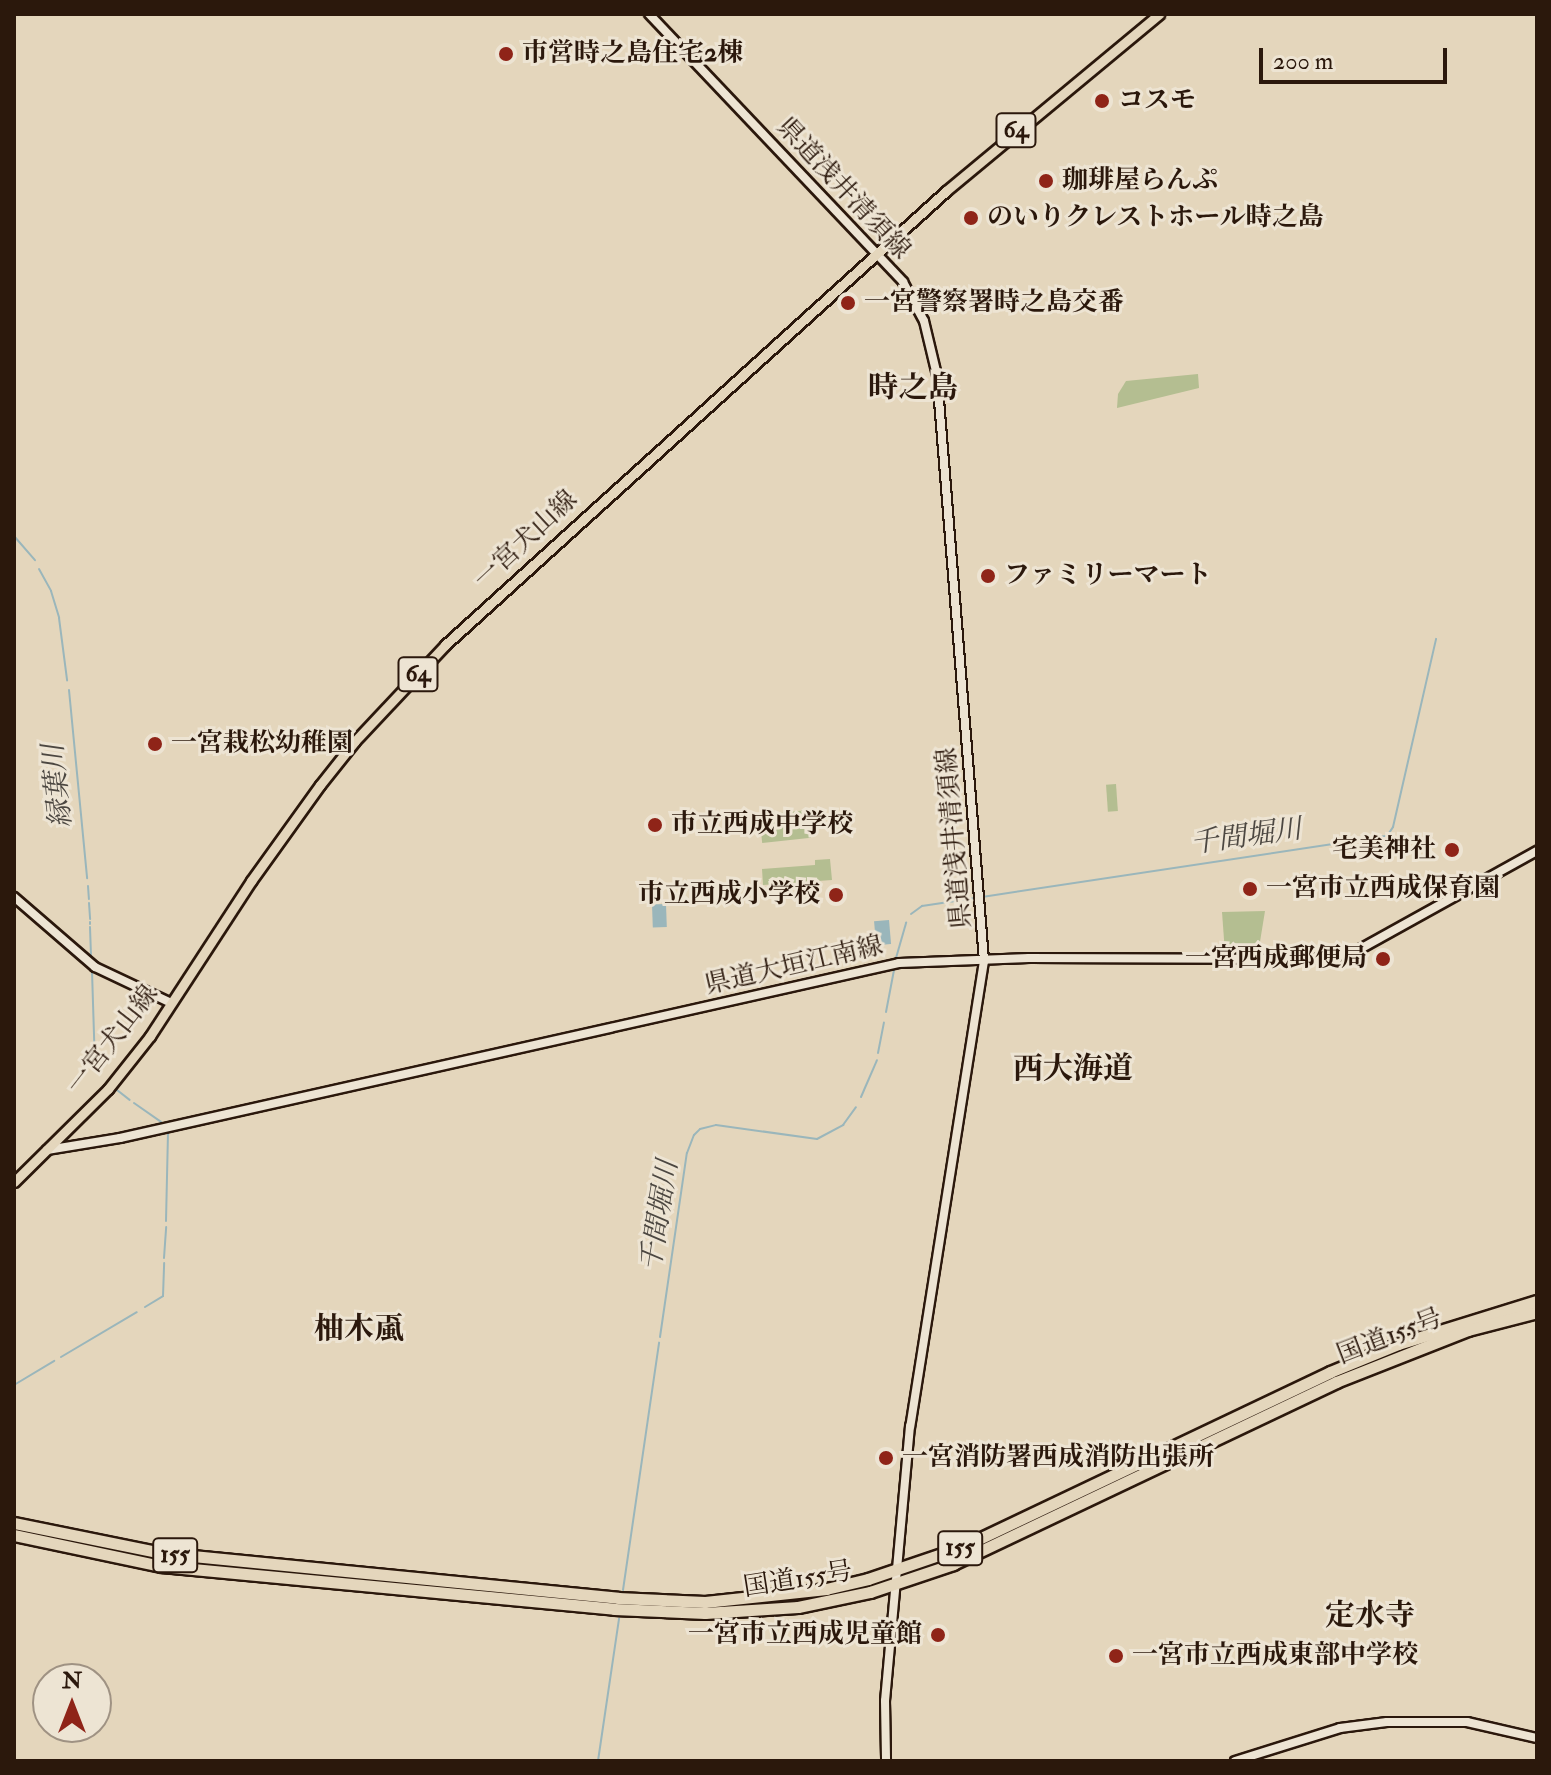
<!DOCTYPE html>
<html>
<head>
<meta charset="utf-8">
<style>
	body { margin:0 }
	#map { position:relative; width:1551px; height:1775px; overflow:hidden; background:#e4d6bc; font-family:"IM FELL Double Pica","Noto Serif JP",serif }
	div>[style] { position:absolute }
	.green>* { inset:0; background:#b4be91; transform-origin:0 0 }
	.water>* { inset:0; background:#9ab6bb; transform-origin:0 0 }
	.stream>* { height:2px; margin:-1px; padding:0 1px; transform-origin:1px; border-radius:1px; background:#9ab6bb }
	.roads { filter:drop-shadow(2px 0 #2b180c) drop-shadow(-2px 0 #2b180c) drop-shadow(0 2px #2b180c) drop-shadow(0 -2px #2b180c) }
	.secondary>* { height:8px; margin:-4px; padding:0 4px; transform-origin:4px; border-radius:4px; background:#ede4d3 }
	.primary>* { height:9px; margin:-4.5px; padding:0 4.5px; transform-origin:4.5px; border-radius:4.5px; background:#e4d6bc }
	.highway>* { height:11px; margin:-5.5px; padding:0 5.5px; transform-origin:5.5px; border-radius:5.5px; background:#e4d6bc }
	.dots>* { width:22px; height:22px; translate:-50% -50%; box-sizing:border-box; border:4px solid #ede4d3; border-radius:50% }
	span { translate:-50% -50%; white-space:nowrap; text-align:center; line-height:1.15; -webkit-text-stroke:6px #ede4d3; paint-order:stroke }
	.shield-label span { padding:2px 6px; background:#ede4d3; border:2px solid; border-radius:6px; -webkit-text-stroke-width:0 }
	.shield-label { font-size:24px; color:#2b180c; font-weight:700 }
	.poi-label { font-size:26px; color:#2b180c; font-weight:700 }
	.left { translate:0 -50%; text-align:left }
	.right { translate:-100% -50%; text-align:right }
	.street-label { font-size:26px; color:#2b180c }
	.water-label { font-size:28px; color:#4c4741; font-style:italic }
	.quarter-label { font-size:30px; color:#2b180c; font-weight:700 }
	.frame { position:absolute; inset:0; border:16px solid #2b180c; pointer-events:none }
	.north { position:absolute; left:32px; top:1663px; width:80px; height:80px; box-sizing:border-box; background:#ede4d3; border:2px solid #9f9283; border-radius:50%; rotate:0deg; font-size:22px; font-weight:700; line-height:32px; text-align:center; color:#2b180c }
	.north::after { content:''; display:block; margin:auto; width:28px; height:36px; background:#8f2418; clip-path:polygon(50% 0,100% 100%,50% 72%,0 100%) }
	.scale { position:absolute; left:1259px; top:48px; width:188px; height:36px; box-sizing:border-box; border:4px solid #2b180c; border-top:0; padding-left:10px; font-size:24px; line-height:28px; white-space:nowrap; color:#2b180c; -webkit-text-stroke:6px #ede4d3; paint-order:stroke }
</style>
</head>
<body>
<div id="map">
	<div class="green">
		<div style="clip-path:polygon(1198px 374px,1199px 388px,1117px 408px,1118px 394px,1126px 381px)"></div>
		<div style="left:1116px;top:784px;width:27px;height:10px;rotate:86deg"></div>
		<div style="left:808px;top:810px;width:28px;height:49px;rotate:84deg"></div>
		<div style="clip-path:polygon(830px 859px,832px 880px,763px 885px,762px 869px,815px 865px,815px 860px)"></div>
		<div style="clip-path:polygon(1265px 911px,1258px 954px,1225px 953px,1222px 912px)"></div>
	</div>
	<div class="water">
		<div style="left:666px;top:904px;width:23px;height:14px;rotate:88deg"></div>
		<div style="left:889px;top:920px;width:24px;height:15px;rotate:85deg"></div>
	</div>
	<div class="stream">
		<div style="left:14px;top:536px;width:32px;rotate:49deg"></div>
		<div style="left:39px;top:569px;width:25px;rotate:61deg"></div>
		<div style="left:51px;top:591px;width:28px;rotate:73deg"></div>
		<div style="left:59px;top:618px;width:63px;rotate:82.6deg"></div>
		<div style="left:69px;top:690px;width:189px;rotate:84.5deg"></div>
		<div style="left:88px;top:886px;width:13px;rotate:86deg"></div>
		<div style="left:982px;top:897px;width:410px;rotate:-8.6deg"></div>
		<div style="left:1387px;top:836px;width:11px;rotate:-56deg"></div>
		<div style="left:1393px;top:827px;width:193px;rotate:-77.1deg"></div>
		<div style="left:89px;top:903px;width:16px;rotate:86deg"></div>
		<div style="left:911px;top:914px;width:14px;rotate:-36deg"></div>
		<div style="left:922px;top:906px;width:54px;rotate:-8.6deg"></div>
		<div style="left:90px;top:922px;width:2px;rotate:90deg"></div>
		<div style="left:90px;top:927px;width:29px;rotate:88deg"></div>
		<div style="left:896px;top:958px;width:37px;rotate:-74deg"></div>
		<div style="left:92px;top:971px;width:94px;rotate:88.2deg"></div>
		<div style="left:95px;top:1065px;width:6px;rotate:51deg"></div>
		<div style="left:886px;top:1012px;width:43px;rotate:-79.2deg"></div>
		<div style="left:878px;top:1053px;width:31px;rotate:-79deg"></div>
		<div style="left:117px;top:1090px;width:16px;rotate:38deg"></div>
		<div style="left:861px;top:1097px;width:40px;rotate:-66.6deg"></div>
		<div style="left:134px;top:1103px;width:33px;rotate:35deg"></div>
		<div style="left:166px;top:1221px;width:89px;rotate:-88.7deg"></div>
		<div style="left:164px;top:1258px;width:31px;rotate:-86deg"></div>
		<div style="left:145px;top:1307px;width:21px;rotate:-31deg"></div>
		<div style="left:163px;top:1296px;width:33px;rotate:-88deg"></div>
		<div style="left:660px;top:1337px;width:186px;rotate:-81.7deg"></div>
		<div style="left:687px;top:1153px;width:19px;rotate:-69deg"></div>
		<div style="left:694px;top:1135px;width:8px;rotate:-45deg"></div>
		<div style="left:700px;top:1129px;width:16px;rotate:-14deg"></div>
		<div style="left:716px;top:1125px;width:102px;rotate:7.9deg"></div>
		<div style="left:817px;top:1139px;width:30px;rotate:-28deg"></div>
		<div style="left:843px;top:1125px;width:22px;rotate:-54deg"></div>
		<div style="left:61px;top:1357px;width:88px;rotate:-30.6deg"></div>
		<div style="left:14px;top:1385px;width:47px;rotate:-31deg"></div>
		<div style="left:623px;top:1590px;width:250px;rotate:-81.7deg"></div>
		<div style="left:598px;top:1761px;width:144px;rotate:-81.6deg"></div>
	</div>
	<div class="roads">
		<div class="secondary">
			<div style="left:649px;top:14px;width:369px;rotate:46.5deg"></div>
			<div style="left:903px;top:282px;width:44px;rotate:61.7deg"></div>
			<div style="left:924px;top:321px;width:56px;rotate:76.5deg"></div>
			<div style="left:937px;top:375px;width:588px;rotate:85.41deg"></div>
			<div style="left:984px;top:961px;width:471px;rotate:99deg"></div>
			<div style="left:910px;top:1426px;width:276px;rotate:95.2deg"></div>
			<div style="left:885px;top:1701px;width:60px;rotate:89deg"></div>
			<div style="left:14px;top:897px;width:107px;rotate:40.8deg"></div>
			<div style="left:95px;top:967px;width:84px;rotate:25.3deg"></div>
			<div style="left:47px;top:1150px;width:74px;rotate:-9.3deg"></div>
			<div style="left:120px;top:1138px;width:798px;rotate:-12.66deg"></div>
			<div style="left:899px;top:963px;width:130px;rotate:-2.2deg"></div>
			<div style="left:1029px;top:958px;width:281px;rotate:0.2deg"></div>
			<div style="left:1310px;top:959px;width:41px;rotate:-7deg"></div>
			<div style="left:1351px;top:954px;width:213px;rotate:-29deg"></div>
			<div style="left:1235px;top:1761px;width:110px;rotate:-17.4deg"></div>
			<div style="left:1340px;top:1728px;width:47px;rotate:-7.3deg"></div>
			<div style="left:1387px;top:1722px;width:80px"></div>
			<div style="left:1467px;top:1722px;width:72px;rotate:12.9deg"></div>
		</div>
		<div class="primary">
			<div style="left:14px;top:1182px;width:132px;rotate:-44.7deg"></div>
			<div style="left:108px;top:1089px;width:68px;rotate:-51.6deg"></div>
			<div style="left:150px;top:1036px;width:185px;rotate:-56.9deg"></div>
			<div style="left:251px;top:881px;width:118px;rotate:-54.3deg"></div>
			<div style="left:320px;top:785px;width:56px;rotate:-51.5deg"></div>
			<div style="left:355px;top:741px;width:132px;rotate:-46.8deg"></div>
			<div style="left:445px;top:645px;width:676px;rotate:-42.18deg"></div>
			<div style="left:946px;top:191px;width:277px;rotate:-39.7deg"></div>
		</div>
		<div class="highway">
			<div style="left:14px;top:1523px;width:151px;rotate:11.5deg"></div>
			<div style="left:162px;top:1553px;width:458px;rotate:5.6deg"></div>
			<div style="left:618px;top:1598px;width:87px;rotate:2.6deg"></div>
			<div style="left:705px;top:1602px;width:122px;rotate:-6.1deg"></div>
			<div style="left:826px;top:1589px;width:43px;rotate:-13.4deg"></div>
			<div style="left:868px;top:1579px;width:99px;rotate:-18.8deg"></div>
			<div style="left:962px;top:1547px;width:407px;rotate:-25.4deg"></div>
			<div style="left:1330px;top:1372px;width:74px;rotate:-22.4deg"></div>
			<div style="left:1398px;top:1344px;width:145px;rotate:-17.2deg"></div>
			<div style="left:14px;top:1535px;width:150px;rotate:11.9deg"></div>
			<div style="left:161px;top:1566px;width:455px;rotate:5.4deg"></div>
			<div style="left:614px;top:1609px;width:91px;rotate:2.5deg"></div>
			<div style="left:705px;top:1613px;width:93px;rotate:-3.7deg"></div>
			<div style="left:798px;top:1607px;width:74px;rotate:-11.8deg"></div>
			<div style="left:870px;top:1592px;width:88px;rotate:-18.6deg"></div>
			<div style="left:953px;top:1564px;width:424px;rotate:-25.4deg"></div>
			<div style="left:1336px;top:1382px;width:142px;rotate:-21.5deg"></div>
			<div style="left:1468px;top:1330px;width:71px;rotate:-14.6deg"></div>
		</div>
	</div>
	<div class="dots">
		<div style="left:506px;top:54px;background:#8f2418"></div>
		<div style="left:1102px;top:101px;background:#8f2418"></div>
		<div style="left:1046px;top:181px;background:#8f2418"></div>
		<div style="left:971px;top:218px;background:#8f2418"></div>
		<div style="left:848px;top:303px;background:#8f2418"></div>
		<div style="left:988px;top:576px;background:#8f2418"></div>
		<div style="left:155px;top:744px;background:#8f2418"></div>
		<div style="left:655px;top:825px;background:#8f2418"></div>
		<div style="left:1452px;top:850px;background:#8f2418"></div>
		<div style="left:1250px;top:889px;background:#8f2418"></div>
		<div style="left:836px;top:895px;background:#8f2418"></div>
		<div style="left:1383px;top:959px;background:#8f2418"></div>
		<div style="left:886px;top:1458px;background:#8f2418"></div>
		<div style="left:938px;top:1635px;background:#8f2418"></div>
		<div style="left:1116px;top:1656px;background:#8f2418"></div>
	</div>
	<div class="shield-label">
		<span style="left:1016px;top:130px">64</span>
		<span style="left:418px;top:674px">64</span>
		<span style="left:960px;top:1548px">155</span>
		<span style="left:175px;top:1555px">155</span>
	</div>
	<div class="poi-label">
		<span class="left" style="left:522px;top:54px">市営時之島住宅2棟</span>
		<span class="left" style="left:1118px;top:101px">コスモ</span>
		<span class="left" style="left:1062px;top:181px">珈琲屋らんぷ</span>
		<span class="left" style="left:987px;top:218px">のいりクレストホール時之島</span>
		<span class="left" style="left:864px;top:303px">一宮警察署時之島交番</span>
		<span class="left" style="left:1004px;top:576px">ファミリーマート</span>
		<span class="left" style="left:171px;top:744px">一宮栽松幼稚園</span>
		<span class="left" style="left:671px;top:825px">市立西成中学校</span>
		<span class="right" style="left:1436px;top:850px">宅美神社</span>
		<span class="left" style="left:1266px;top:889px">一宮市立西成保育園</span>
		<span class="right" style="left:820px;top:895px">市立西成小学校</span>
		<span class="right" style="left:1367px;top:959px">一宮西成郵便局</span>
		<span class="left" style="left:902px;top:1458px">一宮消防署西成消防出張所</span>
		<span class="right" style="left:922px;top:1635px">一宮市立西成児童館</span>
		<span class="left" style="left:1132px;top:1656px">一宮市立西成東部中学校</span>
	</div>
	<div class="street-label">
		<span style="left:843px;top:189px;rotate:47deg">県道浅井清須線</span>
		<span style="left:526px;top:540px;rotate:-43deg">一宮犬山線</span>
		<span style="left:955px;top:838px;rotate:-95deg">県道浅井清須線</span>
		<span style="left:794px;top:966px;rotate:-13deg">県道大垣江南線</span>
		<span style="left:113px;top:1040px;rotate:-52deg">一宮犬山線</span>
		<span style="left:1390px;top:1337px;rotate:-21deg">国道155号</span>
		<span style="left:798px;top:1580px;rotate:-9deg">国道155号</span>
	</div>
	<div class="water-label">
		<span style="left:58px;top:786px;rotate:-96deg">縁葉川</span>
		<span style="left:1246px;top:837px;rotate:-8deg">千間堀川</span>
		<span style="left:660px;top:1216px;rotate:-81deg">千間堀川</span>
	</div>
	<div class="quarter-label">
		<span style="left:913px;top:388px">時之島</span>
		<span style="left:1073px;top:1069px">西大海道</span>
		<span style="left:359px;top:1329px">柚木颪</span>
		<span style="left:1370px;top:1616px">定水寺</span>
	</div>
	<div class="frame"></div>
	<div class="north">N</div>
	<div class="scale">200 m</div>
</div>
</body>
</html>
